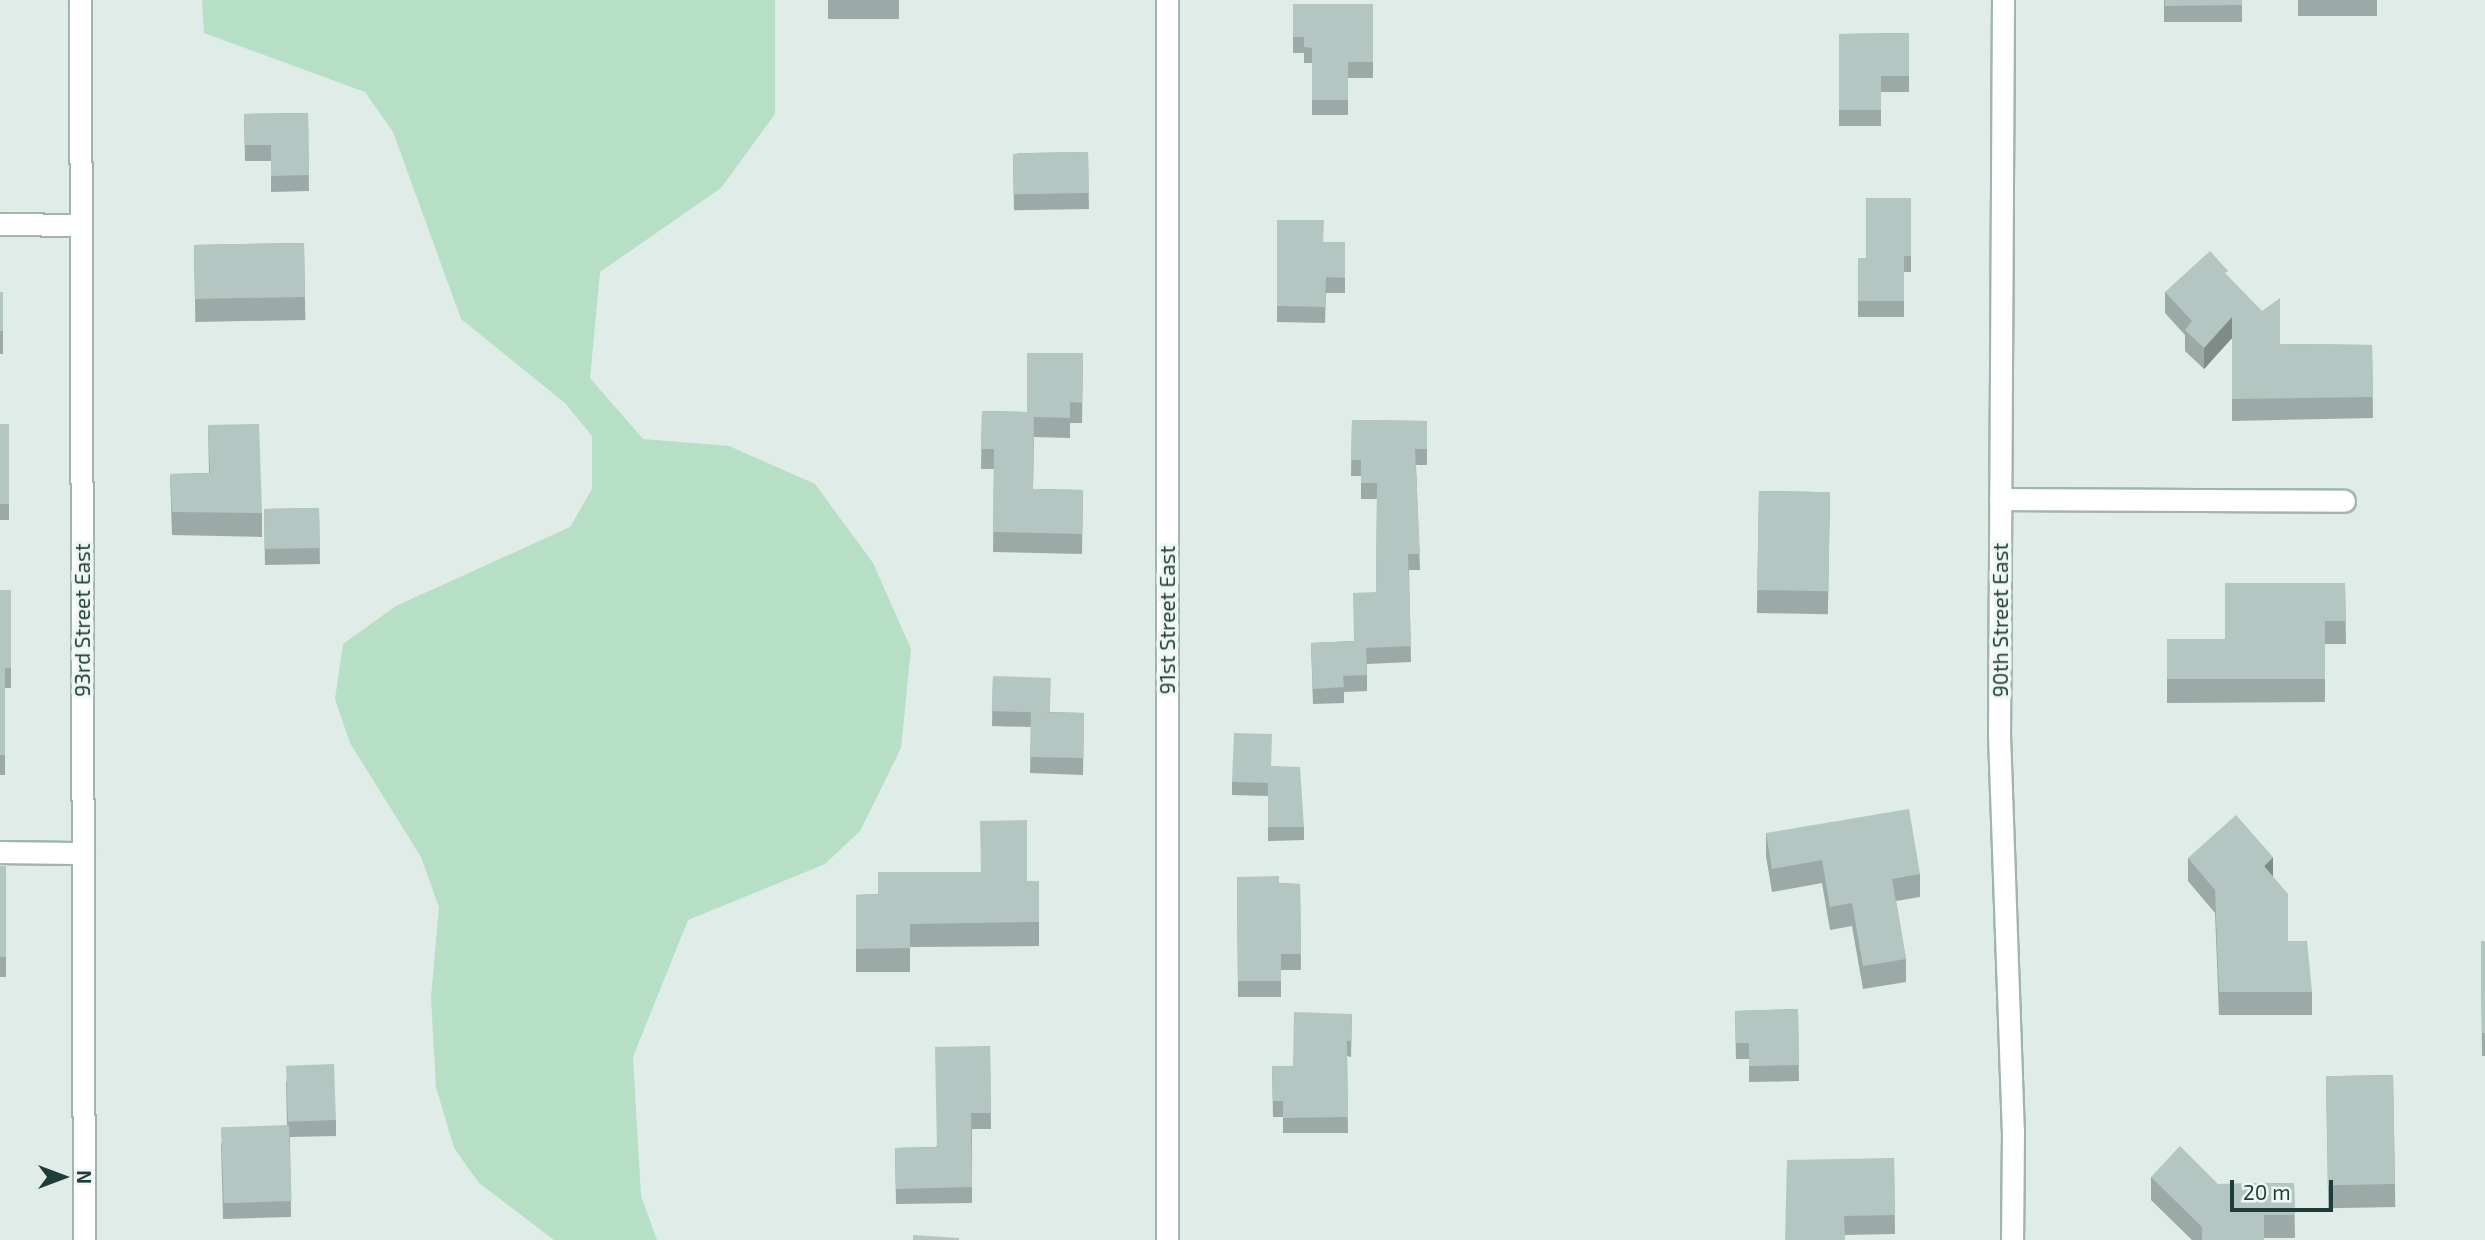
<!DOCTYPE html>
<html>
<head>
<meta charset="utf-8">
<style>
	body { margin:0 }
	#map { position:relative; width:2485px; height:1240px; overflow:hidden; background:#dfece7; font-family:"Exo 2",sans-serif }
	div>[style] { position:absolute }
	.green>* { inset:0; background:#b6dfc5 }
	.roads { filter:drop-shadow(2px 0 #a2b4af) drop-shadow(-2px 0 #a2b4af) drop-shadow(0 2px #a2b4af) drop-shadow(0 -2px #a2b4af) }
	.minor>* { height:21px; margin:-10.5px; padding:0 10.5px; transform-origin:10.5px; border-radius:10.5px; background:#fff }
	.wall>* { inset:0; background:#9baaa6; transform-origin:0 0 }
	.shaded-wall>* { inset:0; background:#7e8b87 }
	.building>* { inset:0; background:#b4c6c1; transform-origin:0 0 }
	span { translate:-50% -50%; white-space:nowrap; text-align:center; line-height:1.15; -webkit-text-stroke:7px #f0f8f5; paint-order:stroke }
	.street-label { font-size:21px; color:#1f3d38 }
	.north { position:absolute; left:28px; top:1142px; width:70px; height:70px; -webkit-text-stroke:5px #f0f8f5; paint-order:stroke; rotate:90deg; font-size:19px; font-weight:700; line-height:28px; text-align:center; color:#1f3d38 }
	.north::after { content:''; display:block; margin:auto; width:24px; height:32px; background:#1f3d38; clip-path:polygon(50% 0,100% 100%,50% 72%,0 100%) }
	.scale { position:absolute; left:2230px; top:1180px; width:103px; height:32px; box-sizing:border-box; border:4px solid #1f3d38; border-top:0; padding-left:9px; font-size:21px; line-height:24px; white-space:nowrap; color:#1f3d38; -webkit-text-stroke:5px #f0f8f5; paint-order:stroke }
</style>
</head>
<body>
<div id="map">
	<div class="green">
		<div style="clip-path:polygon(202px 0,775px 0,775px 114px,721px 188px,600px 272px,590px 378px,643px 439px,729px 446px,815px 484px,873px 563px,911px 649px,901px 748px,860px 831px,825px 864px,688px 920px,633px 1057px,641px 1196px,657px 1240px,554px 1240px,479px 1183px,454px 1148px,436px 1087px,431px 998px,439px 907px,421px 857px,350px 743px,335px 699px,343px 644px,396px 606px,570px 527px,592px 489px,592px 436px,565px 403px,461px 319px,393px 132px,365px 92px,204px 33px)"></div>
	</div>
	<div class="roads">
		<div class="minor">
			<div style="left:80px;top:0;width:1240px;rotate:89.82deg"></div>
			<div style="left:1167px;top:0;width:1240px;rotate:90deg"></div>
			<div style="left:2003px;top:0;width:734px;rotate:90.31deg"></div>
			<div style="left:1999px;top:734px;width:397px;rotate:88deg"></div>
			<div style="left:2013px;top:1131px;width:109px;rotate:90.5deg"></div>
			<div style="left:0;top:224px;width:80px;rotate:0.7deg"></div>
			<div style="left:2000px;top:499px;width:344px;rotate:0.3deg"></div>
			<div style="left:0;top:852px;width:83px;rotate:0.7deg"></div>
		</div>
	</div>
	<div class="wall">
		<div style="left:828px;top:0;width:71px;height:19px"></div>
		<div style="left:2164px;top:0;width:78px;height:22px"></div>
		<div style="left:2298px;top:0;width:79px;height:16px"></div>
		<div style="clip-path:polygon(1293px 4px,1373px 4px,1373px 78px,1348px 78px,1348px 115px,1312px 115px,1312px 63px,1304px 63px,1304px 53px,1293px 53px)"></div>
		<div style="clip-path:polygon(1909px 33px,1909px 92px,1881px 92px,1881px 126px,1839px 126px,1839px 34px)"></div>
		<div style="clip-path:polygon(308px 113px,309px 191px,271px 192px,271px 161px,245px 161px,244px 114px)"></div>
		<div style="left:1088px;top:152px;width:57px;height:75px;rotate:89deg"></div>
		<div style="clip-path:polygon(1911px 198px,1911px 272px,1904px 272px,1904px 317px,1858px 317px,1858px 258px,1866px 258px)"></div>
		<div style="clip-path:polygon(1277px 220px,1324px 242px,1345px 242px,1345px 293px,1326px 293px,1325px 323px,1277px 322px)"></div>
		<div style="left:304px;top:243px;width:77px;height:110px;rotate:89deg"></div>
		<div style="clip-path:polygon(2228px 276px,2280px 344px,2372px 345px,2373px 418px,2232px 421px,2232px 338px,2204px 369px,2185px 351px,2185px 335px,2165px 313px,2165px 292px)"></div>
		<div style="left:0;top:292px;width:3px;height:62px"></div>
		<div style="clip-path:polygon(1083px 353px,1082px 423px,1070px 423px,1070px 438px,1034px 437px,1033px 489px,1083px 490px,1082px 554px,993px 552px,994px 469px,981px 469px,982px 411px,1027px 412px)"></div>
		<div style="clip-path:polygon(1352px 420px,1427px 421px,1427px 465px,1416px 465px,1420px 570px,1409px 570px,1411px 662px,1367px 664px,1367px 691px,1344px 692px,1344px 703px,1313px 704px,1311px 643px,1354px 641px,1376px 592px,1377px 499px,1361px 499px,1361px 476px,1351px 476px)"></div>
		<div style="left:0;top:424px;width:9px;height:96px"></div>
		<div style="clip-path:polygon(208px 425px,262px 513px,262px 537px,172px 535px,170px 474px,209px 473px)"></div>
		<div style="left:1759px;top:491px;width:71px;height:122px;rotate:1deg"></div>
		<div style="left:319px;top:508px;width:56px;height:55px;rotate:89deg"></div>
		<div style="clip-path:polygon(2345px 583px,2346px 644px,2325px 644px,2325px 702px,2167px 703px,2167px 639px,2225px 639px)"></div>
		<div style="clip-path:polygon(0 590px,11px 590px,11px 688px,5px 688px,5px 775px,0 775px)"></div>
		<div style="clip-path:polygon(993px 676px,1050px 712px,1084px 713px,1083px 775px,1030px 773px,1031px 727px,992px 726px)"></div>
		<div style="clip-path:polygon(1272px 766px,1304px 827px,1304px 840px,1268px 841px,1268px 796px,1232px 795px,1232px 782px)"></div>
		<div style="clip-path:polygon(1766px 833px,1920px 874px,1920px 897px,1896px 901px,1906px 959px,1906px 982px,1863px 989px,1852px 926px,1830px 930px,1822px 883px,1772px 892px,1766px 856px)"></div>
		<div style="clip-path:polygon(2188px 858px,2273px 877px,2288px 941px,2312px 992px,2312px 1015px,2219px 1015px,2215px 913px,2188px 881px)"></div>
		<div style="clip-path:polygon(0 866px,6px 957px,6px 977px,0 977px)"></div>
		<div style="clip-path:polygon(1237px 877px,1279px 883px,1300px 884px,1301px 970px,1281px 970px,1281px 997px,1238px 997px)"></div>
		<div style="clip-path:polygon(1027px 881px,1039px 881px,1039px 946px,910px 947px,910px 972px,856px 972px,856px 895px,878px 894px)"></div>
		<div style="clip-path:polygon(2481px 941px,2485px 941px,2485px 1056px,2482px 1056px)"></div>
		<div style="clip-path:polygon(1798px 1009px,1799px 1081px,1749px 1082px,1749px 1059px,1736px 1059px,1735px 1011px)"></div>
		<div style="clip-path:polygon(1352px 1014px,1351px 1057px,1347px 1056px,1348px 1133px,1283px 1133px,1283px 1117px,1273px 1117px,1272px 1066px,1293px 1066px)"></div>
		<div style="clip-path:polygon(990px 1046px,991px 1129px,972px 1129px,972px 1203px,896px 1204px,895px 1148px,936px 1147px)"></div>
		<div style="left:2393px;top:1075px;width:132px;height:67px;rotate:89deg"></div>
		<div style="clip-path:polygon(286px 1081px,336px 1120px,336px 1136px,290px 1137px,291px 1217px,223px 1219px,221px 1143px,287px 1125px)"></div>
		<div style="clip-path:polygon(1894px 1158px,1895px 1234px,1845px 1235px,1785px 1240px)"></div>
		<div style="clip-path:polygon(2151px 1177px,2218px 1184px,2294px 1183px,2295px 1238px,2264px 1238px,2264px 1240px,2192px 1240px,2151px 1200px)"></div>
	</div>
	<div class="shaded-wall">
		<div style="clip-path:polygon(2232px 317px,2232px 338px,2204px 369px,2204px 348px)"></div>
		<div style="clip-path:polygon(2273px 857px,2273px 881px,2264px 866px)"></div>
	</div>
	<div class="building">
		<div style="clip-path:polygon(2165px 0,2242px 0,2242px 5px,2165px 6px)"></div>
		<div style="clip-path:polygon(1293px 4px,1373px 4px,1373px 62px,1348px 62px,1348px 100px,1312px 100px,1312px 48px,1304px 47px,1304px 37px,1293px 37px)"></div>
		<div style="clip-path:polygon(1909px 33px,1909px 76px,1881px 76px,1881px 110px,1839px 110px,1839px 34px)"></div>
		<div style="clip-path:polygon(308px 113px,309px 175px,271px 176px,271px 145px,245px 145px,244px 114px)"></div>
		<div style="left:1088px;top:152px;width:41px;height:75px;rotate:89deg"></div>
		<div style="clip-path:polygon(1866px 198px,1911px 198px,1911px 256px,1904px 256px,1904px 301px,1858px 301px,1858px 258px,1866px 258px)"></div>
		<div style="clip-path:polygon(1277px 220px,1324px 220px,1323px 242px,1345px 242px,1345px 278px,1326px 277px,1325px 307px,1277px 306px)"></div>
		<div style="left:304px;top:243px;width:54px;height:110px;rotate:89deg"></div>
		<div style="clip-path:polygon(2210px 251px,2228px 271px,2225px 273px,2262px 311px,2280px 298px,2280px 344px,2372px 345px,2373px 397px,2232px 399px,2232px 317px,2204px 348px,2185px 330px,2192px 321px,2165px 292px)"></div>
		<div style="left:0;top:292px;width:3px;height:39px"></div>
		<div style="clip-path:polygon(1027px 353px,1083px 353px,1082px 403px,1070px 402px,1070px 418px,1034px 417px,1033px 489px,1083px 490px,1082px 534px,993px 532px,994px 449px,981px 449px,982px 411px,1027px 412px)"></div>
		<div style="clip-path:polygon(1352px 420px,1427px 421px,1427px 449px,1415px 449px,1420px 554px,1408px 554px,1411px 646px,1366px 648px,1367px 675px,1343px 676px,1344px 687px,1313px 689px,1311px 643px,1354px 641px,1353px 593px,1376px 592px,1377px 483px,1361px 483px,1361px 460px,1351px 460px)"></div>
		<div style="left:0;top:424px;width:9px;height:80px"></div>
		<div style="clip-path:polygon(259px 424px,262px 513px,172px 512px,170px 474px,210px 473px,208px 425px)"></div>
		<div style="left:1759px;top:491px;width:71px;height:99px;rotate:1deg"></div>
		<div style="left:319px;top:508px;width:40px;height:55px;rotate:89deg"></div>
		<div style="clip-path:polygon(2225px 583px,2345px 583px,2346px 621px,2325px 621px,2325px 679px,2167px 679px,2167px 639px,2225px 639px)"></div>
		<div style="clip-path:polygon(0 590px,11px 590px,11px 668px,5px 668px,5px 755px,0 755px)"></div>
		<div style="left:993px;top:676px;width:58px;height:35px;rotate:2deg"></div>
		<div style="left:1031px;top:712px;width:53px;height:45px;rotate:1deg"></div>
		<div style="clip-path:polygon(1234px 733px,1272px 734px,1271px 766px,1300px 767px,1304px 827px,1268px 827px,1268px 783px,1232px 782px)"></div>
		<div style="clip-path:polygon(1909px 809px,1920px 874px,1892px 879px,1906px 959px,1863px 966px,1852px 903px,1830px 907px,1822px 860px,1772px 869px,1766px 833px)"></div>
		<div style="clip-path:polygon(2236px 815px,2273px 857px,2264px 866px,2288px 894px,2288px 941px,2307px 941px,2312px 992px,2219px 992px,2215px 890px,2188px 858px)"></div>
		<div style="clip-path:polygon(1027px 820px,1027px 881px,1039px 881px,1039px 922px,910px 924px,910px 948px,856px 949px,856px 895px,878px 894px,878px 872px,981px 872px,980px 821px)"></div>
		<div style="left:0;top:866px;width:6px;height:91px"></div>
		<div style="clip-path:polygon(1279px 876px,1279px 883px,1300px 884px,1301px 954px,1281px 954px,1281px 981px,1238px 981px,1237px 877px)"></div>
		<div style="clip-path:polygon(2481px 941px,2485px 941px,2485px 1033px,2482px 1033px)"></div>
		<div style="clip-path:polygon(1798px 1009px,1799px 1065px,1749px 1066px,1749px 1043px,1736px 1043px,1735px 1011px)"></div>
		<div style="clip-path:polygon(1294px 1012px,1352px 1014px,1351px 1041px,1347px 1041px,1348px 1117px,1283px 1118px,1283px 1101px,1273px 1101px,1272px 1066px,1293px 1066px)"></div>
		<div style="clip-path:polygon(990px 1046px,991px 1113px,971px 1113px,972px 1187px,896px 1189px,895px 1148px,937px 1147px,935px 1047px)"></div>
		<div style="left:334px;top:1064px;width:56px;height:48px;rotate:88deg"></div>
		<div style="left:2393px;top:1075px;width:109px;height:67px;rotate:89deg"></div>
		<div style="left:289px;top:1125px;width:76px;height:68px;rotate:88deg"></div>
		<div style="clip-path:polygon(2180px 1146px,2218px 1184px,2294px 1183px,2295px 1215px,2264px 1215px,2264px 1240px,2202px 1240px,2202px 1227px,2151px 1177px)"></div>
		<div style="clip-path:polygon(1894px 1158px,1895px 1215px,1844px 1216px,1845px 1240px,1785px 1240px,1787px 1160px)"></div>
		<div style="clip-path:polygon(913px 1235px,959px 1238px,959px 1240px,913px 1240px)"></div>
	</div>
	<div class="street-label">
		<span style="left:82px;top:620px;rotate:-90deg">93rd Street East</span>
		<span style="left:1167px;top:620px;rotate:-90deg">91st Street East</span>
		<span style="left:2000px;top:620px;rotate:-90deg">90th Street East</span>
	</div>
	<div class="north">N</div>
	<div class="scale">20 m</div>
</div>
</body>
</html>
